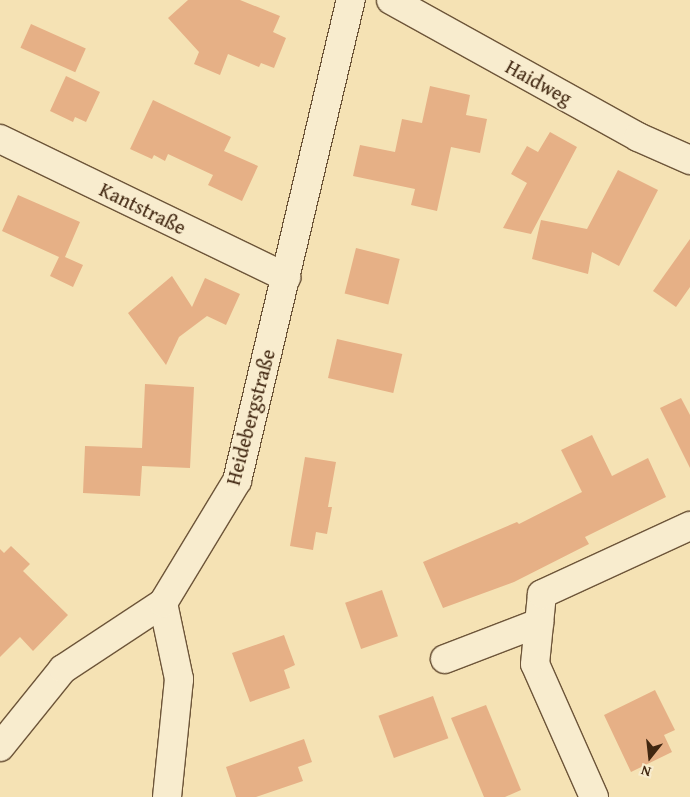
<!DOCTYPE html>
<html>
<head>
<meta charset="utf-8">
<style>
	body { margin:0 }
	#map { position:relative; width:690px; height:797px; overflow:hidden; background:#f5e2b4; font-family:"Gentium Book Plus",serif }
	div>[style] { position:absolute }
	.building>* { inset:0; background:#e6b086; transform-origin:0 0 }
	.roads { filter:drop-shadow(1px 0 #6d5539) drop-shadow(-1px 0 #6d5539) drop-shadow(0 1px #6d5539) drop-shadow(0 -1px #6d5539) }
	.minor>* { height:28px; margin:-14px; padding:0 14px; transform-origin:14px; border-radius:14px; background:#f8ecce }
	span { translate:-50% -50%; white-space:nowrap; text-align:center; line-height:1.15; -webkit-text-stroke:4px #f8ecce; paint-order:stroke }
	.street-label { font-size:20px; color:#402610 }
	.north { position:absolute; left:625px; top:732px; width:50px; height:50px; -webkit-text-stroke:4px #f8ecce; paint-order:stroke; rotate:196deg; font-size:14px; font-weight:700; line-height:20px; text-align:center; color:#402610 }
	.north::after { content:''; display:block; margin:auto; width:18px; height:22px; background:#402610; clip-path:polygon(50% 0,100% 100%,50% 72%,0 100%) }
</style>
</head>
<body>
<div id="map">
	<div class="building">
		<div style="clip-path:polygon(188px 0,240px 0,280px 16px,273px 32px,286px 38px,274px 68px,261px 63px,259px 67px,228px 54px,220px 75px,194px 64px,199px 52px,168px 18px)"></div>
		<div style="left:31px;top:24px;width:60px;height:26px;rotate:24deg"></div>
		<div style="clip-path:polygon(66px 76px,100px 92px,86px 122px,75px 117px,73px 122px,50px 111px)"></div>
		<div style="clip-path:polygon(430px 86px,470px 95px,466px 115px,487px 119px,480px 153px,451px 147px,437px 211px,411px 205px,415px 189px,353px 176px,360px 145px,395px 152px,402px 119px,422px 123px)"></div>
		<div style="clip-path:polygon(153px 100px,231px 137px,224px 151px,258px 166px,242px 201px,208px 185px,213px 175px,168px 154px,165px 161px,154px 155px,152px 159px,130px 149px)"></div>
		<div style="clip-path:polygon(550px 132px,577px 147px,531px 234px,503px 228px,527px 183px,511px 174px,527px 146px,538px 152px)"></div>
		<div style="clip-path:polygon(618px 170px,658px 190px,619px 266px,592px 252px,588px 274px,532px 259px,541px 220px,587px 229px)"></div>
		<div style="clip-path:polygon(18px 195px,80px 222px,65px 257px,83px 265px,73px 287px,50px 276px,59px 257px,2px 231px)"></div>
		<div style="clip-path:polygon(690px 239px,690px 287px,676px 307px,653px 291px)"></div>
		<div style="left:356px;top:248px;width:45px;height:47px;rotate:14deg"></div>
		<div style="clip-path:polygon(172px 276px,192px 307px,205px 278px,240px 294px,226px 325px,207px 316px,179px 337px,166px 365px,128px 313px)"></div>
		<div style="left:337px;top:339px;width:67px;height:40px;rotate:13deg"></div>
		<div style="clip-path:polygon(145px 384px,194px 387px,190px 468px,142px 466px,140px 496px,83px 493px,85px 446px,142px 448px)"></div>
		<div style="clip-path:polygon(681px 398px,690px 415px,690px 468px,660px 408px)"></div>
		<div style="clip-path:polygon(592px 435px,612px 476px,648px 458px,666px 497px,585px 537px,589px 544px,514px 582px,443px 608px,423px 562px,517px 522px,519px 524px,582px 492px,561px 450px)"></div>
		<div style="clip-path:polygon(305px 457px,336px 462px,328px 507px,332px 507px,327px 534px,316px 532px,313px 550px,290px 546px)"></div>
		<div style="clip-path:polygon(11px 546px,30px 564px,23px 571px,68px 615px,33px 651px,20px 637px,0 657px,0 549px,4px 553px)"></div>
		<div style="left:382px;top:590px;width:49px;height:39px;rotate:71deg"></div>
		<div style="clip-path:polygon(284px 635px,295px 665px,284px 670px,290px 688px,250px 702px,232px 653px)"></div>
		<div style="clip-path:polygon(655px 690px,675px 730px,664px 735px,672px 752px,631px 772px,604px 715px)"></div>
		<div style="left:433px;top:696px;width:45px;height:58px;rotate:70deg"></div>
		<div style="clip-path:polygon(486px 705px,521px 790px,505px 797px,484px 797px,451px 718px)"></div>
		<div style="clip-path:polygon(304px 739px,312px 762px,298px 767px,303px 781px,256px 797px,236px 797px,226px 767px)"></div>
	</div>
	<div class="roads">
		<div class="minor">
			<div style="left:391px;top:0;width:282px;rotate:29deg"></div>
			<div style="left:638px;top:137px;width:57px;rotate:23.9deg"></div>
			<div style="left:0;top:139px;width:318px;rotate:25.8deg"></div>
			<div style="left:163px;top:603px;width:78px;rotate:78.1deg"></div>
			<div style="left:179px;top:679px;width:119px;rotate:95.8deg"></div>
			<div style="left:445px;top:659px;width:101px;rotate:-21deg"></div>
			<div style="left:0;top:747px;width:100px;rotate:-51.1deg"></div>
			<div style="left:63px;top:669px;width:120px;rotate:-33.4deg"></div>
			<div style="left:163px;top:603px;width:143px;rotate:-58.8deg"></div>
			<div style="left:237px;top:481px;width:494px;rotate:-76.7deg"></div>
			<div style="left:594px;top:797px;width:145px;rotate:-113.9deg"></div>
			<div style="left:535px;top:664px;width:70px;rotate:-84.3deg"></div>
			<div style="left:542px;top:594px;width:163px;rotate:-24.7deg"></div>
		</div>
	</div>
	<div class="street-label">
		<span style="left:539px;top:82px;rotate:29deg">Haidweg</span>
		<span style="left:143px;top:208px;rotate:26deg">Kantstraße</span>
		<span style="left:250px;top:417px;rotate:-75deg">Heidebergstraße</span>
	</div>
	<div class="north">N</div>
</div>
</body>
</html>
